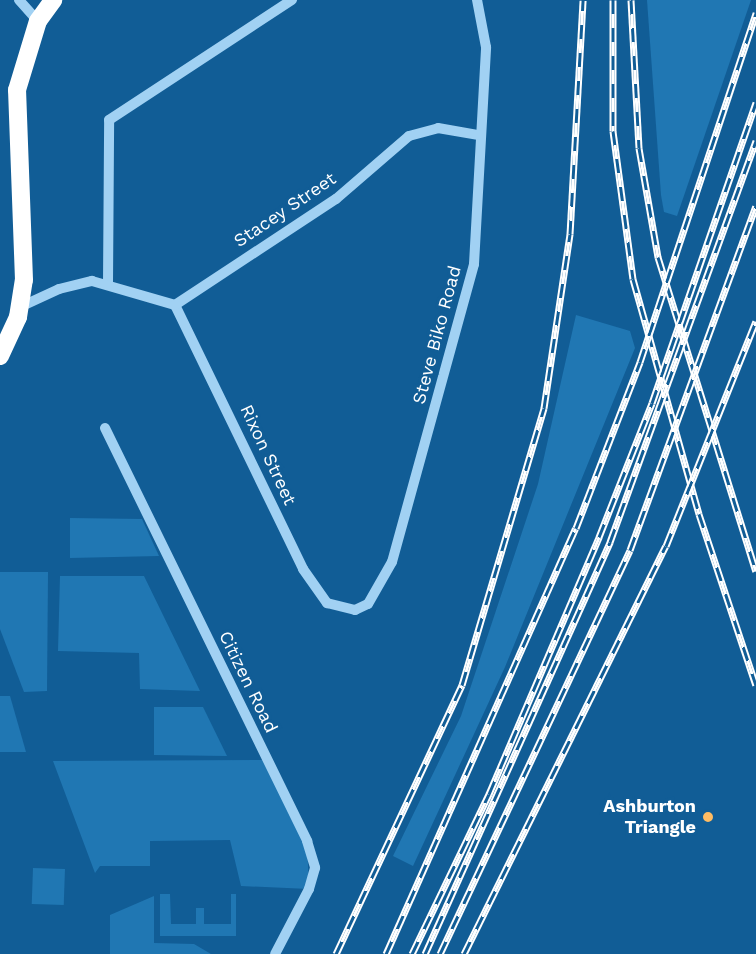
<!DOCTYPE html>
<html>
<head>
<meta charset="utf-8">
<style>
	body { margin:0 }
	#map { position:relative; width:756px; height:954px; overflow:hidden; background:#115d96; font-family:"Work Sans",sans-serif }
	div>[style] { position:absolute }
	.green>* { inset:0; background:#2077b3; transform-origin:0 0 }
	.minor>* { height:10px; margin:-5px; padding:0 5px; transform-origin:5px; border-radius:5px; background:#a1d1f3 }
	.highway>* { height:18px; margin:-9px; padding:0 9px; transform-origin:9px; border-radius:9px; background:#fff }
	.rail>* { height:7px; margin-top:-3.5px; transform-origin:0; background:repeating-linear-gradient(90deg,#115d96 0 14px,#fff 0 28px); box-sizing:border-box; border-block:2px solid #fff }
	.dots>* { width:16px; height:16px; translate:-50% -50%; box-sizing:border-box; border:3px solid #115d96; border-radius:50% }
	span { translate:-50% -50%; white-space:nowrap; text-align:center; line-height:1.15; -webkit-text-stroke:6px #115d96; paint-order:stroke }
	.street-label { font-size:18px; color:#fff }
	.poi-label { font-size:18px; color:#fff; font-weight:700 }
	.right { translate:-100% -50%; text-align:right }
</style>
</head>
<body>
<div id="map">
	<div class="green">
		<div style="clip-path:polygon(647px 0,751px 0,677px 216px,664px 212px,661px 195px)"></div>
		<div style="clip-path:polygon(576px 315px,630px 331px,635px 348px,505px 667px,413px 866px,393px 856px,461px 716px,538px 484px)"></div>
		<div style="clip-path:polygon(70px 518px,142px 519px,159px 556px,70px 558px)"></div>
		<div style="clip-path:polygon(0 572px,48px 572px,47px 691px,24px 692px,0 629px)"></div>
		<div style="clip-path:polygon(60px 576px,144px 576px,200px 691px,140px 689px,139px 653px,58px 651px)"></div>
		<div style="clip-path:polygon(0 696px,10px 696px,26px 752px,0 752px)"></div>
		<div style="clip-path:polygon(154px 707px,203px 707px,227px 756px,154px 755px)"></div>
		<div style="clip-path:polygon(268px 760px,307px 841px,309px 889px,241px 886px,230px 840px,150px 841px,150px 866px,100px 866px,95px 873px,53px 761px)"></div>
		<div style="left:33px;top:868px;width:32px;height:36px;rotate:2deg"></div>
		<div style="clip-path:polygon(160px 894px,170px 894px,171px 924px,196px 924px,196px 908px,204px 908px,204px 924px,231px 924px,231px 894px,236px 894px,236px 936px,160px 936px)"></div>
		<div style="clip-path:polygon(154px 896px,154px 943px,194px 944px,211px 954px,110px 954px,110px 915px)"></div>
	</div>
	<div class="minor">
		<div style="left:19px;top:0;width:28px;rotate:48deg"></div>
		<div style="left:108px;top:283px;width:163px;rotate:-89.6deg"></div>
		<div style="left:109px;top:120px;width:219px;rotate:-33.3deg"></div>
		<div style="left:175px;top:305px;width:293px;rotate:64.1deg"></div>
		<div style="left:303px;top:569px;width:42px;rotate:54.8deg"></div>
		<div style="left:327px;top:603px;width:29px;rotate:14deg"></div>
		<div style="left:355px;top:610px;width:14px;rotate:-25deg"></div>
		<div style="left:368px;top:604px;width:48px;rotate:-60.3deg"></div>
		<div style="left:392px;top:562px;width:309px;rotate:-74.6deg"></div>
		<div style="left:474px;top:264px;width:217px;rotate:-86.8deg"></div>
		<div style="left:486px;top:47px;width:48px;rotate:-100.8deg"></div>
		<div style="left:20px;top:307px;width:43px;rotate:-24.8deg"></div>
		<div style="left:59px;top:289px;width:34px;rotate:-14deg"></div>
		<div style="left:92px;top:281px;width:86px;rotate:16.1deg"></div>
		<div style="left:175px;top:305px;width:193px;rotate:-33.4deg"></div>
		<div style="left:336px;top:199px;width:96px;rotate:-40.8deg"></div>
		<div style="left:409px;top:136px;width:30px;rotate:-15deg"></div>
		<div style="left:438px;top:128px;width:40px;rotate:10deg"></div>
		<div style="left:105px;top:428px;width:460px;rotate:63.9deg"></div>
		<div style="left:307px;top:841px;width:28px;rotate:73deg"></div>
		<div style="left:315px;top:868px;width:22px;rotate:106deg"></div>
		<div style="left:309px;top:889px;width:73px;rotate:117.6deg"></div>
	</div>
	<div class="highway">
		<div style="left:0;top:356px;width:43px;rotate:-65.2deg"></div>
		<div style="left:18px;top:317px;width:37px;rotate:-81deg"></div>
		<div style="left:24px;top:280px;width:190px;rotate:-92.1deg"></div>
		<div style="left:17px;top:90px;width:72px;rotate:-73.1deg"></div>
		<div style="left:38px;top:21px;width:26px;rotate:-54deg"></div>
	</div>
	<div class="rail">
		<div style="left:613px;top:0;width:131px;rotate:90deg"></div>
		<div style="left:613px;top:131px;width:149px;rotate:82.3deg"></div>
		<div style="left:633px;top:279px;width:244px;rotate:74.3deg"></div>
		<div style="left:699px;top:514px;width:180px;rotate:71.6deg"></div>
		<div style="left:631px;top:0;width:148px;rotate:86.9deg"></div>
		<div style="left:639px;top:148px;width:111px;rotate:80.1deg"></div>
		<div style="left:658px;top:257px;width:329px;rotate:72.7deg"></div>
		<div style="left:336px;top:954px;width:297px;rotate:-64.9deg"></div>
		<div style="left:462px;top:685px;width:289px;rotate:-73.5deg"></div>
		<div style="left:544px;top:408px;width:176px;rotate:-81.5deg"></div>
		<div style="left:570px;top:234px;width:234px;rotate:-86.8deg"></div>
		<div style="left:386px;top:954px;width:466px;rotate:-66deg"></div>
		<div style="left:576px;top:528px;width:178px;rotate:-68.9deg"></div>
		<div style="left:640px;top:362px;width:368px;rotate:-71.6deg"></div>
		<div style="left:412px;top:954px;width:178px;rotate:-64.3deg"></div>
		<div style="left:489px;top:794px;width:280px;rotate:-66.8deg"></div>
		<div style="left:599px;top:537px;width:144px;rotate:-68.4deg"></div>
		<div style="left:652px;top:403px;width:318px;rotate:-70.9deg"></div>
		<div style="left:425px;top:954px;width:452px;rotate:-65.8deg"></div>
		<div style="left:610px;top:542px;width:427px;rotate:-70deg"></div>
		<div style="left:440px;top:954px;width:446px;rotate:-64.8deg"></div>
		<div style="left:630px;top:550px;width:366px;rotate:-69.9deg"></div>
		<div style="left:464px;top:954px;width:455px;rotate:-63.7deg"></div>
		<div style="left:666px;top:546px;width:242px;rotate:-68.2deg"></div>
	</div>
	<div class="dots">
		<div style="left:708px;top:817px;background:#ffbc63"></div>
	</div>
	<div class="street-label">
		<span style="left:285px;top:210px;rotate:-34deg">Stacey Street</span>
		<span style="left:437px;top:335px;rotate:-75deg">Steve Biko Road</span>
		<span style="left:268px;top:455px;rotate:65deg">Rixon Street</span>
		<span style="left:248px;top:682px;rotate:64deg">Citizen Road</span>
	</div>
	<div class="poi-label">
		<span class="right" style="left:696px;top:817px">Ashburton<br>Triangle</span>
	</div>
</div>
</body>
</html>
